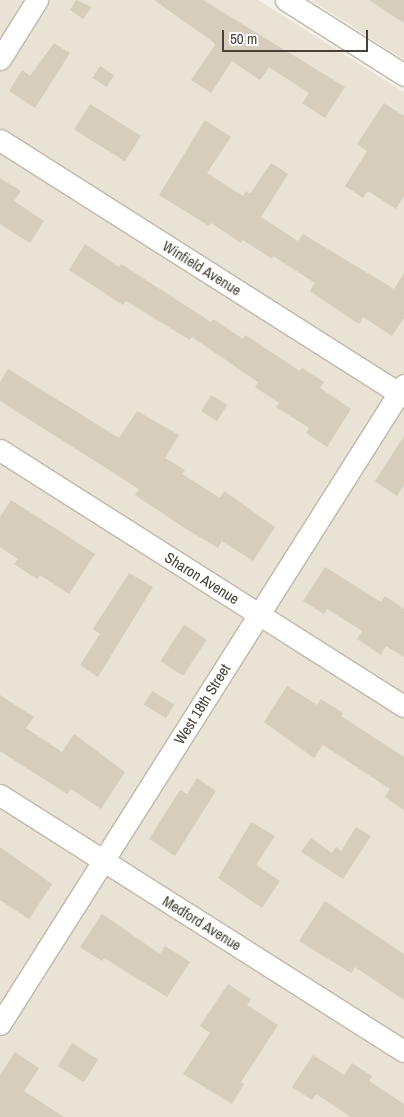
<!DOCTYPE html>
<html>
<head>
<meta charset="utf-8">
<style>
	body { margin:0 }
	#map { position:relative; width:404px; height:1117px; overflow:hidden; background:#f4f1e8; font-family:"Archivo Narrow",sans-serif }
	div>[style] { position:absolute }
	.residential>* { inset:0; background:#e8e3d5 }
	.building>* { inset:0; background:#d6cdbc; transform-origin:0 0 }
	.roads { filter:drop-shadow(1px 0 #c0b9aa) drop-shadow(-1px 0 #c0b9aa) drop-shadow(0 1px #c0b9aa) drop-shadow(0 -1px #c0b9aa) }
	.minor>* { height:21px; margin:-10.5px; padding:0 10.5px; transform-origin:10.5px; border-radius:10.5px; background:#fff }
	span { translate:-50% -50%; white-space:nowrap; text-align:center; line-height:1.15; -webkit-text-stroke:4px #fff; paint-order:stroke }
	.street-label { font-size:15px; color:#484136 }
	.scale { position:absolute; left:222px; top:30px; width:146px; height:22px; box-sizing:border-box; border:2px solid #484136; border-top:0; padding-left:6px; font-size:15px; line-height:18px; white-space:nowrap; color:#484136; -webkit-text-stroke:4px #fff; paint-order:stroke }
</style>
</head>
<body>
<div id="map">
	<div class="residential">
		<div style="clip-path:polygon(0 0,258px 0,404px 92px,404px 1117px,0 1117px)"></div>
		<div style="clip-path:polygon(311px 0,404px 0,404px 60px)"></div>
	</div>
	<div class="building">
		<div style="clip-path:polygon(76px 0,92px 7px,83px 19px,70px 10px)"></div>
		<div style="clip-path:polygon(154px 0,203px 0,345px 87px,325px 118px,302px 103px,309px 93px,269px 67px,260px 80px,232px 61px,211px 93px,191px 80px,215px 45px,213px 42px)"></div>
		<div style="clip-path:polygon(369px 0,404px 0,404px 23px)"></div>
		<div style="clip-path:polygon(54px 43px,70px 53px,35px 108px,9px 91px,22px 70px,30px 76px)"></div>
		<div style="left:100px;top:66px;width:17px;height:14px;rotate:33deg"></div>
		<div style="clip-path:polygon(384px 103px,404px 116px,404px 196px,396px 209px,368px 191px,363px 198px,345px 186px,367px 151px,357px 144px)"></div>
		<div style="left:90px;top:104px;width:60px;height:30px;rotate:32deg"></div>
		<div style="clip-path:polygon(205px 120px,231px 137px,207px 173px,243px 196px,246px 191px,250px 194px,271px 163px,288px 174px,261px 217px,298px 241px,303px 234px,394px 289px,404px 273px,404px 318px,392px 336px,363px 317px,359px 324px,310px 291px,315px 283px,273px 256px,272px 259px,243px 240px,241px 243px,211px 223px,209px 226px,159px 195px)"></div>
		<div style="clip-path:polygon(0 178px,21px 191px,14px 201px,44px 221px,30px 243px,0 224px)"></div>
		<div style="clip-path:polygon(85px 244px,119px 267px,121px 264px,211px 322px,213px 319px,243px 339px,245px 335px,300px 371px,302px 368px,324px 382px,320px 388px,351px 409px,327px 447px,306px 433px,309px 428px,276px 407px,279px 403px,255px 387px,258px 382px,192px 337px,190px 340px,126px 301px,123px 305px,69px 270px)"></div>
		<div style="clip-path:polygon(8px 369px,119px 438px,137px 411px,179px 435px,165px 458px,185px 470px,182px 474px,220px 498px,224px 491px,275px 527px,253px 561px,222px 541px,218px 548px,186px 529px,135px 495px,139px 489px,0 401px,0 382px)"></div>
		<div style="left:211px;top:395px;width:19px;height:19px;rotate:32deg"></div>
		<div style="clip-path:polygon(404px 436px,404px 485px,397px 496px,375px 481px)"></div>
		<div style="clip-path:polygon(11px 500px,95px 554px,69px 594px,40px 575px,37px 579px,14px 564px,18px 559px,0 547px,0 517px)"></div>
		<div style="clip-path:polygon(325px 567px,381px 602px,385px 596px,404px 609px,404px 657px,386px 646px,381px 655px,357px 639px,362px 631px,327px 609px,324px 614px,303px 601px)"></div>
		<div style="clip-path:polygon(129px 573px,153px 587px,98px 677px,80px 665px,100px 634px,93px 629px)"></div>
		<div style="left:184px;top:625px;width:27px;height:43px;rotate:33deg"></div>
		<div style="clip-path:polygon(287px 686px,317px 705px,321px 699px,343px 713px,341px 716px,404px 757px,404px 810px,385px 797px,390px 789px,323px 745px,314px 758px,264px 722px)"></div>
		<div style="left:152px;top:691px;width:26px;height:16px;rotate:31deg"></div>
		<div style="clip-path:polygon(0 695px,34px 717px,26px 728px,62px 752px,74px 734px,125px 772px,101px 809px,71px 789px,67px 794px,0 751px)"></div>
		<div style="clip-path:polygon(197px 778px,216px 791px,175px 856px,149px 839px,180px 790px,187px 794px)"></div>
		<div style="clip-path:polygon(251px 822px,275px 836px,256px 865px,280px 881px,262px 908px,218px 878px)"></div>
		<div style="clip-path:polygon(356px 827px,371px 836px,343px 879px,301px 852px,311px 838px,332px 853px,336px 847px,341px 851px)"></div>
		<div style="clip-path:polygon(0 847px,52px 884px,29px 919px,0 900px)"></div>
		<div style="clip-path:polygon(325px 901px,404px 954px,404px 1000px,355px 967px,351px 973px,299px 941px)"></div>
		<div style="clip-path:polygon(102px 914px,160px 954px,165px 946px,190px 962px,167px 997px,104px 958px,102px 961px,80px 947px)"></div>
		<div style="clip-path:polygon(228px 984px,251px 999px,247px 1005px,278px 1025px,241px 1082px,244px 1084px,232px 1104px,183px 1074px,210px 1033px,200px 1026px)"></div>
		<div style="left:72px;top:1043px;width:31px;height:27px;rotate:32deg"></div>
		<div style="clip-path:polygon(15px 1052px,39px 1068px,24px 1091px,64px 1117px,0 1117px,0 1075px)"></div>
		<div style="clip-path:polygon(313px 1055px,344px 1075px,352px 1063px,372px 1076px,369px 1081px,404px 1104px,404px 1117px,351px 1117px,316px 1094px,312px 1100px,292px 1087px)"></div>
	</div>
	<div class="roads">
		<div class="minor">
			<div style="left:286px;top:0;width:140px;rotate:32.4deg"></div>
			<div style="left:0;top:59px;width:70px;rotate:-57.9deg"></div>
			<div style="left:0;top:140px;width:478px;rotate:32.4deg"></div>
			<div style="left:0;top:450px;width:478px;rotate:32.4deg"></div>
			<div style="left:0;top:795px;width:478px;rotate:32.4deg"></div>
			<div style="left:0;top:1024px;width:756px;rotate:-57.7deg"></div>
		</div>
	</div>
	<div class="street-label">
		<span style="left:202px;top:268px;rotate:32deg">Winfield Avenue</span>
		<span style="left:202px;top:578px;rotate:32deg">Sharon Avenue</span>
		<span style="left:202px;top:704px;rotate:-58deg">West 18th Street</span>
		<span style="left:202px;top:923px;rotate:32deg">Medford Avenue</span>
	</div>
	<div class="scale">50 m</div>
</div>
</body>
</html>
